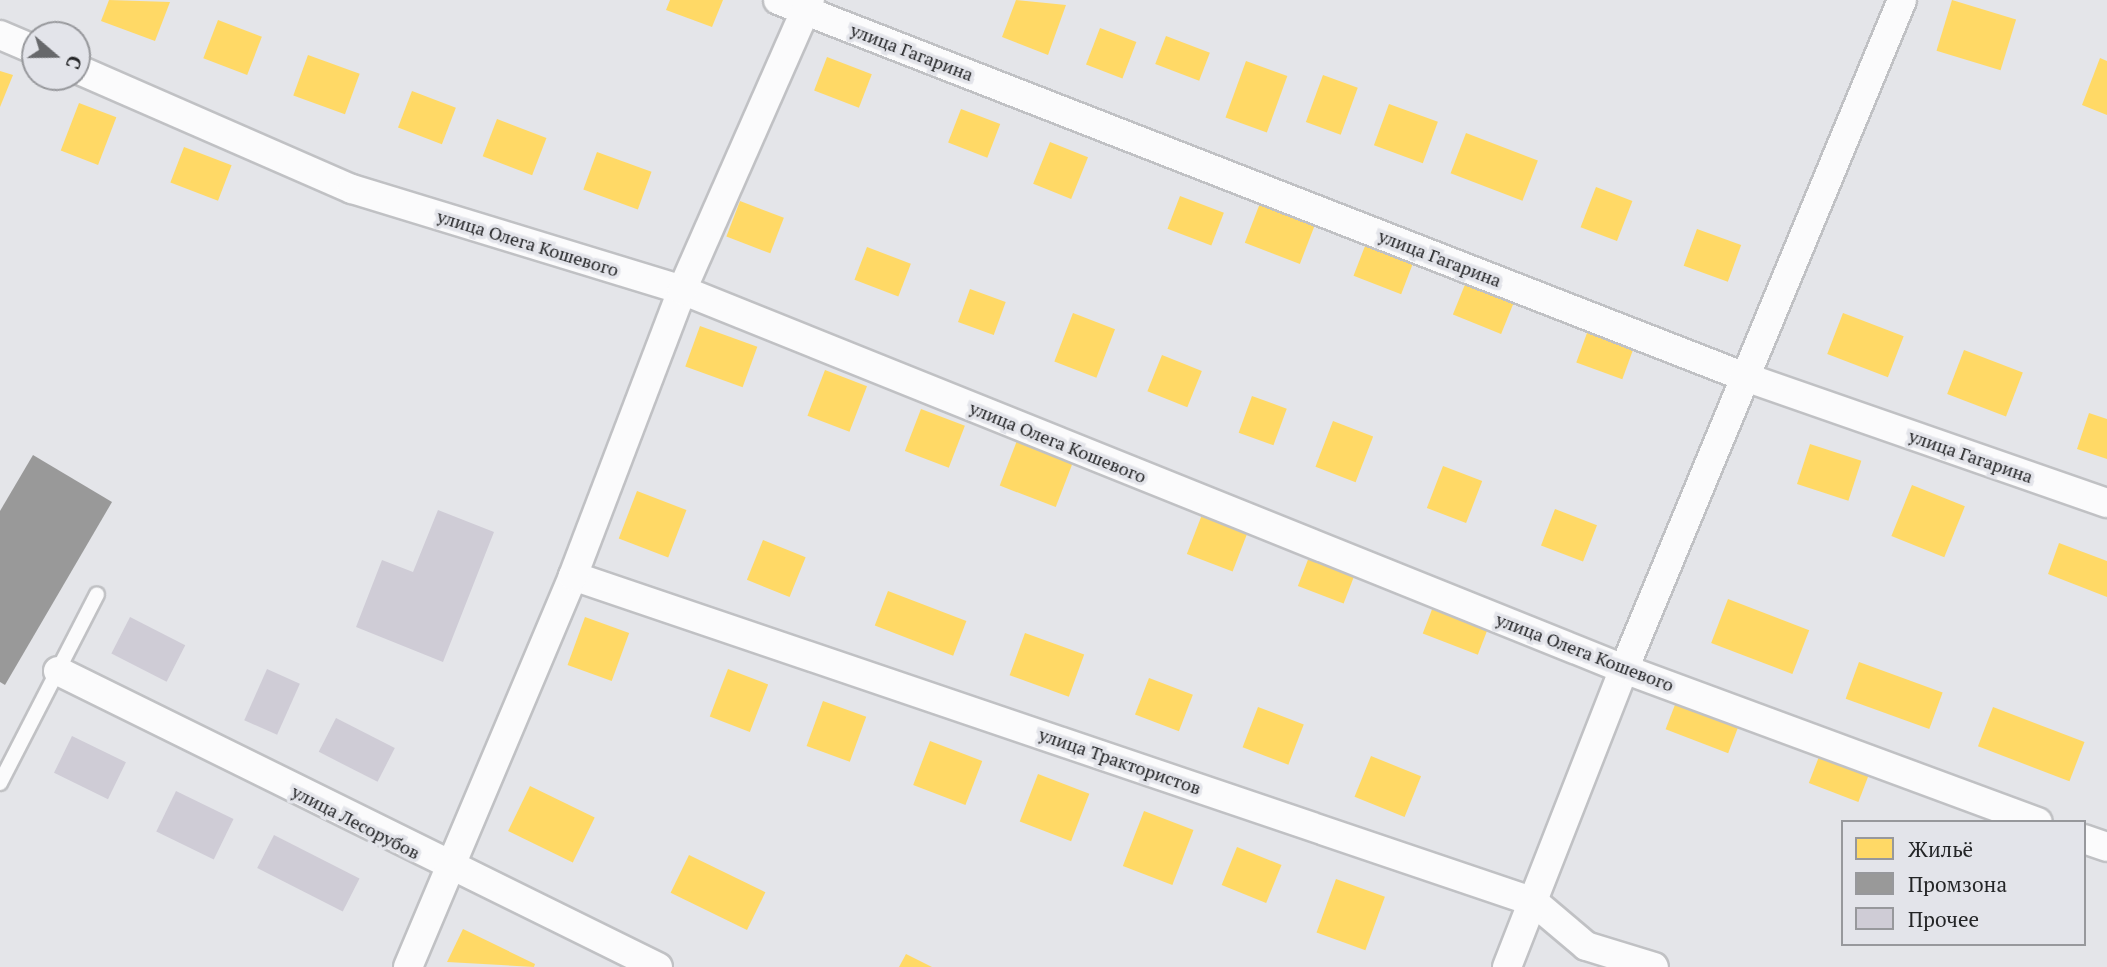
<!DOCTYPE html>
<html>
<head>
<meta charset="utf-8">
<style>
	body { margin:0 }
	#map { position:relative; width:2107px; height:967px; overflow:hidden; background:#e4e5e9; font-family:"PT Serif",serif }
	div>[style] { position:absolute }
	.homes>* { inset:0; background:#ffd966; transform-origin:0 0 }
	.industry>* { inset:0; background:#999 }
	.building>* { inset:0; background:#cfccd6; transform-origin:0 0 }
	.roads { filter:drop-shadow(2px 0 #c0c1c4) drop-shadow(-2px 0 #c0c1c4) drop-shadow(0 2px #c0c1c4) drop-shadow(0 -2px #c0c1c4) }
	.lane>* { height:14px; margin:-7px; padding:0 7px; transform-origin:7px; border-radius:7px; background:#fbfbfc }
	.street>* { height:28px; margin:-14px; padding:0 14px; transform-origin:14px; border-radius:14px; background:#fbfbfc }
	span { translate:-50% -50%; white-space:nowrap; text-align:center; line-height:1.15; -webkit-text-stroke:7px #e3e4ea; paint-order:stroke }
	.street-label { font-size:18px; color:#242527 }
	.legend { position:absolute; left:1841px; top:820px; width:245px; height:126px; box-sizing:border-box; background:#e3e4ea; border:2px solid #97989c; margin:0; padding:9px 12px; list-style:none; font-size:21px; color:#242527 }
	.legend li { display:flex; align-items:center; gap:14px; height:35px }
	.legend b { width:35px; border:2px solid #97989c }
	.north { position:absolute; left:21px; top:21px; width:70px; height:70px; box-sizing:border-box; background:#e3e4ea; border:2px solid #97989c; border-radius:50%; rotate:110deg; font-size:19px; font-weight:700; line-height:28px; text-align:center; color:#242527 }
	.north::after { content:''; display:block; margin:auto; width:24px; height:32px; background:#67686b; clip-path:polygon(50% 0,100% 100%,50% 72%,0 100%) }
</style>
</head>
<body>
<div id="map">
	<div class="homes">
		<div style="clip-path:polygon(109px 0,170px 2px,155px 41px,101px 21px)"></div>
		<div style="clip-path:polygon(670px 0,723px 0,712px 27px,666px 10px)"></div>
		<div style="clip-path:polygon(1016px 0,1066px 5px,1048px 55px,1002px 37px)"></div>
		<div style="left:1952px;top:0;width:67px;height:53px;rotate:17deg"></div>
		<div style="left:218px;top:20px;width:47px;height:41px;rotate:21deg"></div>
		<div style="left:1100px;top:28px;width:39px;height:39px;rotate:21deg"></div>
		<div style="left:1166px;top:36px;width:47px;height:30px;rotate:21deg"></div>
		<div style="left:308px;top:55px;width:55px;height:43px;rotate:20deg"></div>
		<div style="left:827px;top:57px;width:48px;height:36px;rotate:21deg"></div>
		<div style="clip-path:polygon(2100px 58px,2107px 61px,2107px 115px,2082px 105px)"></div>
		<div style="left:1246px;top:61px;width:44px;height:60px;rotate:20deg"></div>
		<div style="clip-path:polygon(0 71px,13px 75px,0 107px)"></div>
		<div style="left:1323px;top:75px;width:37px;height:50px;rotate:20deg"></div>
		<div style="left:412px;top:91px;width:47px;height:39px;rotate:21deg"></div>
		<div style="left:79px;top:103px;width:40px;height:51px;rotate:21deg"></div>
		<div style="left:1389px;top:104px;width:52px;height:44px;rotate:20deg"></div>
		<div style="left:961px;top:109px;width:42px;height:36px;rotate:21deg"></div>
		<div style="left:497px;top:119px;width:53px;height:40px;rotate:21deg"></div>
		<div style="left:1466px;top:133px;width:77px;height:43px;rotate:21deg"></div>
		<div style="left:1050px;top:142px;width:41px;height:45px;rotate:22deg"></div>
		<div style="left:184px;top:147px;width:51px;height:38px;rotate:21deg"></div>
		<div style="left:597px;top:152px;width:58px;height:40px;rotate:20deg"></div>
		<div style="left:1596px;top:187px;width:39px;height:43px;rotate:21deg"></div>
		<div style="left:1180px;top:196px;width:47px;height:35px;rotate:21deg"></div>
		<div style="left:1262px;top:198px;width:59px;height:48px;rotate:21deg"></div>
		<div style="left:740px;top:201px;width:47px;height:38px;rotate:21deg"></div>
		<div style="left:1697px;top:229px;width:47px;height:39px;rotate:20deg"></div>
		<div style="left:1365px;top:246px;width:51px;height:32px;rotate:21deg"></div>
		<div style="left:867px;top:247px;width:47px;height:35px;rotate:21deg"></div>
		<div style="left:1466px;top:282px;width:52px;height:35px;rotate:22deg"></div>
		<div style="left:970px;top:289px;width:38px;height:35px;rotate:20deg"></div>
		<div style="left:1073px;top:313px;width:45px;height:52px;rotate:21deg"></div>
		<div style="left:1843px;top:313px;width:65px;height:44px;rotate:21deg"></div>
		<div style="left:1591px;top:322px;width:49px;height:43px;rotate:20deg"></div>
		<div style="left:700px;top:326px;width:61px;height:43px;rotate:20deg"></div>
		<div style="left:1964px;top:350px;width:63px;height:47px;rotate:21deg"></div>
		<div style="left:1162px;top:355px;width:43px;height:39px;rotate:22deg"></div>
		<div style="left:825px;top:370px;width:45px;height:49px;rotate:21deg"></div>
		<div style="left:1252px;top:396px;width:37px;height:39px;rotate:20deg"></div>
		<div style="left:921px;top:409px;width:47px;height:45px;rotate:21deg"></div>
		<div style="clip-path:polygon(2089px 413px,2107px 419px,2107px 459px,2077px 449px)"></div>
		<div style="left:1333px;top:421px;width:43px;height:49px;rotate:21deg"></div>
		<div style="left:1018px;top:438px;width:60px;height:51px;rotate:21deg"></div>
		<div style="left:1810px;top:444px;width:54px;height:42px;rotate:18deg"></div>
		<div style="left:1443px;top:466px;width:42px;height:45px;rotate:21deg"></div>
		<div style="left:1912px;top:485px;width:57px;height:55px;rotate:22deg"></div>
		<div style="left:637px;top:491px;width:53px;height:51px;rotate:21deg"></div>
		<div style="left:1555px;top:509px;width:45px;height:39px;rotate:21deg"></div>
		<div style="left:1203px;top:512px;width:49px;height:45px;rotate:21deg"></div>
		<div style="left:763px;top:540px;width:46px;height:43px;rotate:22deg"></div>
		<div style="clip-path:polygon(2059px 543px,2107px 561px,2107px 597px,2048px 574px)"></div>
		<div style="left:1309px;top:557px;width:49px;height:31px;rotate:21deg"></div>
		<div style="left:888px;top:591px;width:84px;height:37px;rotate:21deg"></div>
		<div style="left:1436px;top:599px;width:59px;height:37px;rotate:21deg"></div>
		<div style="left:1728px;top:599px;width:87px;height:47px;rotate:21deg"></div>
		<div style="left:585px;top:617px;width:47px;height:51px;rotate:20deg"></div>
		<div style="left:1025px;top:633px;width:63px;height:45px;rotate:20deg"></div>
		<div style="left:1859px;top:662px;width:89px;height:39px;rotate:20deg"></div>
		<div style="left:728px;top:669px;width:43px;height:51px;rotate:21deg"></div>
		<div style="left:1149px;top:678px;width:47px;height:39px;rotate:21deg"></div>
		<div style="left:1681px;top:689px;width:67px;height:43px;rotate:21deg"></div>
		<div style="left:823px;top:701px;width:46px;height:48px;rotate:20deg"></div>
		<div style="left:1258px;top:707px;width:49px;height:43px;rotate:21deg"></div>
		<div style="left:1993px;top:707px;width:98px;height:42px;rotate:21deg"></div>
		<div style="left:930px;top:741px;width:56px;height:47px;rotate:21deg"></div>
		<div style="left:1825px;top:741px;width:53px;height:45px;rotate:21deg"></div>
		<div style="left:1371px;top:756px;width:54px;height:44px;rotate:22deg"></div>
		<div style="left:1038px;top:774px;width:55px;height:51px;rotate:21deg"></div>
		<div style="left:530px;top:786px;width:72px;height:50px;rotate:26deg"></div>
		<div style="left:1144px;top:811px;width:53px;height:59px;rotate:21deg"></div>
		<div style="left:1237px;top:847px;width:48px;height:41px;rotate:22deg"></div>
		<div style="left:689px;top:855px;width:85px;height:42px;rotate:26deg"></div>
		<div style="left:1336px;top:879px;width:52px;height:57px;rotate:20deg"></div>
		<div style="clip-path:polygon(463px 929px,535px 964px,534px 967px,447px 962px)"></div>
		<div style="clip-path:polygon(906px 954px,932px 967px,899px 967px)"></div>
	</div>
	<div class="industry">
		<div style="clip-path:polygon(33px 455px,112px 502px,5px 685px,0 682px,0 511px)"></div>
	</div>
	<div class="building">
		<div style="clip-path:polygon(438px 510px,494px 532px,443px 662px,356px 627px,382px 560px,413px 572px)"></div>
		<div style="left:130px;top:617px;width:62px;height:41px;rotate:27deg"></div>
		<div style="left:267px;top:669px;width:36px;height:56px;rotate:24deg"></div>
		<div style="left:336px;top:718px;width:66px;height:38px;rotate:27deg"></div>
		<div style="left:72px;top:736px;width:60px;height:41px;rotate:26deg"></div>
		<div style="left:176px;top:791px;width:64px;height:45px;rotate:26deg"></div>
		<div style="left:274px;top:835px;width:96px;height:37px;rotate:27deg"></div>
	</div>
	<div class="roads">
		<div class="lane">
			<div style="left:0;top:783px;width:212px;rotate:-62.8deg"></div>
		</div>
		<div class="street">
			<div style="left:778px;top:0;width:1038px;rotate:21.3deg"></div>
			<div style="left:1745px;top:377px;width:383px;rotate:19.2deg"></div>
			<div style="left:0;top:35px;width:38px;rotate:23deg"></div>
			<div style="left:77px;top:69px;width:300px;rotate:23.6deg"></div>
			<div style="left:352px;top:189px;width:345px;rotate:17deg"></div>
			<div style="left:682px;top:290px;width:1015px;rotate:21.92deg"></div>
			<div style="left:1624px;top:669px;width:441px;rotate:20.3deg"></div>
			<div style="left:573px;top:576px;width:1015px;rotate:18.74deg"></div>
			<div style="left:1534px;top:902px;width:68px;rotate:40.2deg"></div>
			<div style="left:1586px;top:946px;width:71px;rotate:17.2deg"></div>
			<div style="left:58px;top:671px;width:669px;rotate:26.26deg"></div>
			<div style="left:2084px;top:839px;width:24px;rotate:19deg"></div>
			<div style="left:408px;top:967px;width:424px;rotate:-67.1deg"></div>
			<div style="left:573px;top:576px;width:306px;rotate:-69.1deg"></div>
			<div style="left:682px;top:290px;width:317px;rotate:-66.2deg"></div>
			<div style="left:1507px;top:967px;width:320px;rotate:-68.6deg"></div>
			<div style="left:1624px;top:669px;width:724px;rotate:-67.43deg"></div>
		</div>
	</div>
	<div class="street-label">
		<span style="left:912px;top:52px;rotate:21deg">улица Гагарина</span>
		<span style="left:528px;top:243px;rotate:17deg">улица Олега Кошевого</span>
		<span style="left:1440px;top:258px;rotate:21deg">улица Гагарина</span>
		<span style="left:1058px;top:442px;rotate:22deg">улица Олега Кошевого</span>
		<span style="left:1971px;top:456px;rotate:19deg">улица Гагарина</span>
		<span style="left:1585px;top:652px;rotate:21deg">улица Олега Кошевого</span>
		<span style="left:1120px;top:761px;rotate:19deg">улица Трактористов</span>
		<span style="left:356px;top:822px;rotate:27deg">улица Лесорубов</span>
	</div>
	<ul class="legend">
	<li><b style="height:19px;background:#ffd966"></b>Жильё</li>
	<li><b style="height:19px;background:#999"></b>Промзона</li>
	<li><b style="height:19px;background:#cfccd6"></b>Прочее</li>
	</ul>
	<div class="north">С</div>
</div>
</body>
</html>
